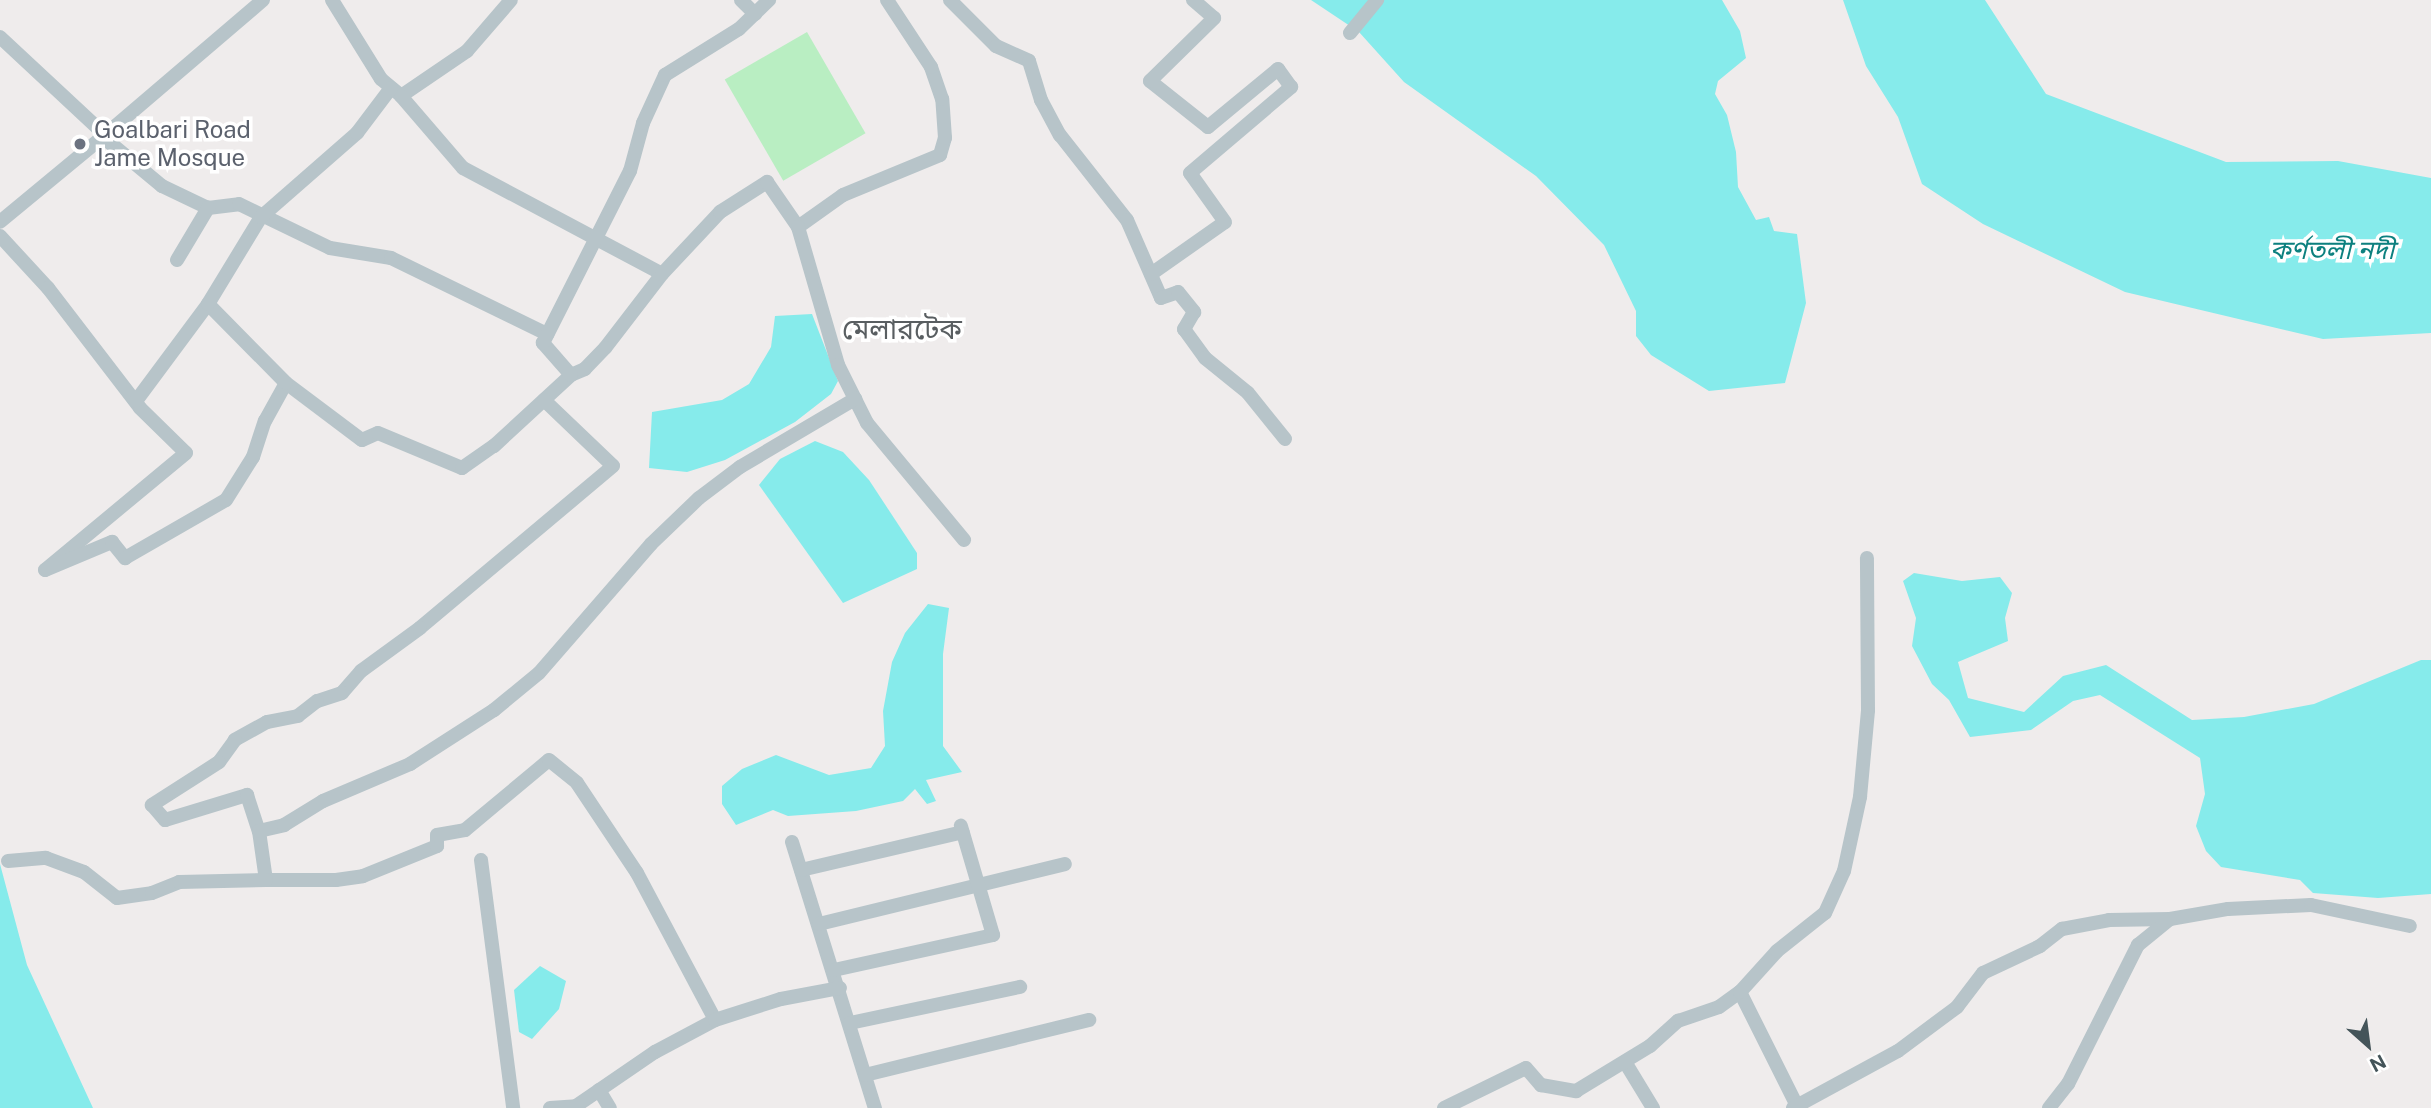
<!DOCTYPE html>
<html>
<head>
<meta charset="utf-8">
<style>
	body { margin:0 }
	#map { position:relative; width:2431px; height:1108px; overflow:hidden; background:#efecec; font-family:"Public Sans","Noto Sans Bengali",sans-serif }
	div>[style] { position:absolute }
	.green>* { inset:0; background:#b9eec2; transform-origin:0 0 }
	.water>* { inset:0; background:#86ebeb }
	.minor>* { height:14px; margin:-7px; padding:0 7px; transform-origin:7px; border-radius:7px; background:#b7c4c9 }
	.dots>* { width:19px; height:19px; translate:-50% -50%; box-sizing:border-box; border:4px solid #fff; border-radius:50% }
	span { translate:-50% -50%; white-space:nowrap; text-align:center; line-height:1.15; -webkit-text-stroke:7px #fff; paint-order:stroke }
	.worship-label { font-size:24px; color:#5b616d }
	.left { translate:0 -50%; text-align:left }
	.water-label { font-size:26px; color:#0d807f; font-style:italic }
	.quarter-label { font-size:28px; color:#595e61 }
	.north { position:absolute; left:2333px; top:1010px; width:70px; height:70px; -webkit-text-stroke:5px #fff; paint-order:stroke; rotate:152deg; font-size:19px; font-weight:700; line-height:28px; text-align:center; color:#445459 }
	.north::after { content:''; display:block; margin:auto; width:24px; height:32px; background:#445459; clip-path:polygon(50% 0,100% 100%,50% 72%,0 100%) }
</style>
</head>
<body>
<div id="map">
	<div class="green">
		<div style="left:807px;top:32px;width:117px;height:95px;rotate:60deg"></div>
	</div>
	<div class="water">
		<div style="clip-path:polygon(1311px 0,1722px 0,1740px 31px,1746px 58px,1718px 81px,1715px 94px,1727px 115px,1736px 152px,1738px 187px,1756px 220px,1769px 217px,1774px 231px,1797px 234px,1806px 303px,1785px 383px,1709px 391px,1651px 355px,1636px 336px,1636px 311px,1604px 245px,1536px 176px,1404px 82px,1359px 32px)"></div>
		<div style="clip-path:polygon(1843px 0,1985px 0,2046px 94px,2226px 162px,2338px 161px,2431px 178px,2431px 333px,2323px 339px,2125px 292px,1983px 224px,1922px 184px,1898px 117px,1866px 66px)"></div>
		<div style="clip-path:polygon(812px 314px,838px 381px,831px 394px,795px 422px,725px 460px,687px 472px,649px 468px,652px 412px,722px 400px,749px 384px,771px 347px,775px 316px)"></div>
		<div style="clip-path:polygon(815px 441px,843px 452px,869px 480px,917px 553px,917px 569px,843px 603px,759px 485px,780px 459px)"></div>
		<div style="clip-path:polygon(1914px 573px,1962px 581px,2000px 577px,2012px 593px,2005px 618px,2008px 641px,1958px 662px,1968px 698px,2024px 712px,2063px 676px,2106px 665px,2192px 720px,2244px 717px,2314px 704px,2421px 660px,2431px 660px,2431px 894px,2378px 898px,2313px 893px,2300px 880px,2221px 867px,2206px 851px,2196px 826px,2205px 794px,2200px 758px,2100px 695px,2073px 701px,2031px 730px,1970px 737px,1949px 700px,1932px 684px,1912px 646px,1916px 618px,1903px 581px)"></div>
		<div style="clip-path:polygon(928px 604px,949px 608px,943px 654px,943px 746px,962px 772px,926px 780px,936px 801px,927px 804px,915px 789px,903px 801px,856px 811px,788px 816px,773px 810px,736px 825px,722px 804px,722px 786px,742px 769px,776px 755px,829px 775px,871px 768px,885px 746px,883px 711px,892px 662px,905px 633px)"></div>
		<div style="clip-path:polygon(0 864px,27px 965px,93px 1108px,0 1108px)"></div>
		<div style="clip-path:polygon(540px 966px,566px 981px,559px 1009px,532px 1039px,519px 1032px,514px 990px)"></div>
	</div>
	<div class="minor">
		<div style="left:263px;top:0;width:208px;rotate:139.5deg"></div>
		<div style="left:105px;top:135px;width:8px;rotate:60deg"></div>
		<div style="left:109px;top:142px;width:69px;rotate:39.7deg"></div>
		<div style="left:162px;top:186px;width:51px;rotate:25.6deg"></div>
		<div style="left:208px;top:208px;width:31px;rotate:-7deg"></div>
		<div style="left:239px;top:204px;width:101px;rotate:25.8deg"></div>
		<div style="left:330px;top:248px;width:62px;rotate:9.3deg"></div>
		<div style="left:391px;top:258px;width:174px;rotate:26deg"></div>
		<div style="left:332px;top:0;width:93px;rotate:58.2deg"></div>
		<div style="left:381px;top:79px;width:26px;rotate:40deg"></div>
		<div style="left:401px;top:96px;width:80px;rotate:-34.3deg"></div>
		<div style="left:467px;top:51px;width:67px;rotate:-49.2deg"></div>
		<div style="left:741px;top:0;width:20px;rotate:45deg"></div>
		<div style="left:950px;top:0;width:65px;rotate:45deg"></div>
		<div style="left:996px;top:46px;width:36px;rotate:24deg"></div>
		<div style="left:1029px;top:61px;width:41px;rotate:72.9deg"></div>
		<div style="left:1041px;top:100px;width:40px;rotate:62deg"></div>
		<div style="left:1060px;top:135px;width:108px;rotate:51.8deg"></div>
		<div style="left:1127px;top:220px;width:85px;rotate:66.4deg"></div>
		<div style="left:1161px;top:298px;width:18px;rotate:-19deg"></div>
		<div style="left:1178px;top:292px;width:26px;rotate:51deg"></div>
		<div style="left:1194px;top:312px;width:20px;rotate:120deg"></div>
		<div style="left:1184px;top:329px;width:36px;rotate:54deg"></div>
		<div style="left:1205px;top:358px;width:55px;rotate:39.1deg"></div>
		<div style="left:1248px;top:393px;width:59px;rotate:51.2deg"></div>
		<div style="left:1350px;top:33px;width:43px;rotate:-50.7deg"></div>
		<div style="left:0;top:37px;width:144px;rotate:43deg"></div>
		<div style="left:105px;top:135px;width:136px;rotate:140.4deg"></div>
		<div style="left:401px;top:96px;width:95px;rotate:49.3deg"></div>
		<div style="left:463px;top:168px;width:225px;rotate:28deg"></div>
		<div style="left:662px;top:274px;width:93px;rotate:127.6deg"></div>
		<div style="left:605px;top:348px;width:29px;rotate:134deg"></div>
		<div style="left:585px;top:369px;width:15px;rotate:157deg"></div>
		<div style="left:798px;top:227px;width:55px;rotate:-35.4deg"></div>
		<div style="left:843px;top:195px;width:105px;rotate:-22.4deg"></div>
		<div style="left:940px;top:155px;width:18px;rotate:-74deg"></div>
		<div style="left:945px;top:138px;width:39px;rotate:-94deg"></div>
		<div style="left:942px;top:99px;width:34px;rotate:-109deg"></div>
		<div style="left:931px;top:67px;width:80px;rotate:-123.3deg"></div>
		<div style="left:0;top:236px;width:71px;rotate:47.3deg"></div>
		<div style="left:48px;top:288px;width:151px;rotate:52.5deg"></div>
		<div style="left:140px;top:408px;width:64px;rotate:44.4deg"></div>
		<div style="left:186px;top:453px;width:183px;rotate:140.3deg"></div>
		<div style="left:45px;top:570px;width:73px;rotate:-22.7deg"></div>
		<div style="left:112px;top:542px;width:21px;rotate:51deg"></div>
		<div style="left:125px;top:558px;width:116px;rotate:-29.9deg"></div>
		<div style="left:226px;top:500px;width:51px;rotate:-57.9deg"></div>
		<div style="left:253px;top:457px;width:38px;rotate:-72deg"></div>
		<div style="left:265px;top:421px;width:43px;rotate:-61.1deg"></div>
		<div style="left:286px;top:383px;width:95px;rotate:36.9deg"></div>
		<div style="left:362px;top:440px;width:17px;rotate:-24deg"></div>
		<div style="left:378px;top:433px;width:91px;rotate:22.6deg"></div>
		<div style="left:462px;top:468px;width:39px;rotate:-35deg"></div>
		<div style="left:494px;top:446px;width:105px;rotate:-42.7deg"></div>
		<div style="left:571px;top:375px;width:43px;rotate:-131.2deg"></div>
		<div style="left:543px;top:343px;width:193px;rotate:-63.2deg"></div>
		<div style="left:630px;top:171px;width:50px;rotate:-74.8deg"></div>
		<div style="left:643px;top:123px;width:53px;rotate:-65.4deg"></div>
		<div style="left:665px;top:75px;width:87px;rotate:-31.9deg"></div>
		<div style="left:739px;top:29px;width:42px;rotate:-44deg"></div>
		<div style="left:177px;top:260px;width:61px;rotate:-59.2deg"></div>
		<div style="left:662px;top:274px;width:85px;rotate:-46.9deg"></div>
		<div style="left:720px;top:212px;width:56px;rotate:-32.6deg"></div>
		<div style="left:767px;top:182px;width:55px;rotate:55.4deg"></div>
		<div style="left:798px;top:227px;width:144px;rotate:73.8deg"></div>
		<div style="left:838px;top:365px;width:65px;rotate:63.4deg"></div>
		<div style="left:867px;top:423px;width:152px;rotate:50.3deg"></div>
		<div style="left:1151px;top:274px;width:90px;rotate:-35.1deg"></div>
		<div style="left:1225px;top:222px;width:60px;rotate:-125.5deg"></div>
		<div style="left:1190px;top:173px;width:133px;rotate:-40.4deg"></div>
		<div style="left:1291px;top:87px;width:22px;rotate:-126deg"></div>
		<div style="left:1278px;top:69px;width:91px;rotate:140.4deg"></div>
		<div style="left:1208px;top:127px;width:74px;rotate:-141.6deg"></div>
		<div style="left:1150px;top:81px;width:90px;rotate:-44.5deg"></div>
		<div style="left:1214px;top:18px;width:28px;rotate:-139deg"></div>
		<div style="left:208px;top:304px;width:111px;rotate:45.4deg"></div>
		<div style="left:544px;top:400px;width:95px;rotate:43.7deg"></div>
		<div style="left:613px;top:466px;width:252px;rotate:140deg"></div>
		<div style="left:420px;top:628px;width:73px;rotate:143.9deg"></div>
		<div style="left:361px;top:671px;width:29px;rotate:131deg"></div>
		<div style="left:342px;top:693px;width:26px;rotate:162deg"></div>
		<div style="left:317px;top:701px;width:24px;rotate:142deg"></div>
		<div style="left:298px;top:716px;width:32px;rotate:169deg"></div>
		<div style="left:267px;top:722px;width:37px;rotate:151deg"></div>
		<div style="left:235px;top:740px;width:27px;rotate:126deg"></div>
		<div style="left:219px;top:762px;width:80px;rotate:147.3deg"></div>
		<div style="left:152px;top:805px;width:20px;rotate:49deg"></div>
		<div style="left:165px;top:820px;width:86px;rotate:-17deg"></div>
		<div style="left:247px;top:795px;width:38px;rotate:72deg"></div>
		<div style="left:259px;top:831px;width:49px;rotate:81.9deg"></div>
		<div style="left:266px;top:880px;width:70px"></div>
		<div style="left:336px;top:880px;width:27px;rotate:-8deg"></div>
		<div style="left:363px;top:876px;width:80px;rotate:-22.1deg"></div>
		<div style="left:437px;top:846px;width:11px;rotate:-90deg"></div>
		<div style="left:437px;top:835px;width:28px;rotate:-10deg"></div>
		<div style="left:465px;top:830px;width:109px;rotate:-39.8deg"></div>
		<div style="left:549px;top:760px;width:36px;rotate:39deg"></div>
		<div style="left:577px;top:783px;width:108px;rotate:56.3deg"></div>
		<div style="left:637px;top:873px;width:166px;rotate:62deg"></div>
		<div style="left:136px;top:401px;width:121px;rotate:-53.4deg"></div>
		<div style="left:208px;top:304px;width:102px;rotate:-58.7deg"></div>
		<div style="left:261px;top:217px;width:128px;rotate:-41.2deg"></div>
		<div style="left:357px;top:133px;width:56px;rotate:-52.9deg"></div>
		<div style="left:259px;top:831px;width:26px;rotate:-13deg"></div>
		<div style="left:284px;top:825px;width:46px;rotate:-31.6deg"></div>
		<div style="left:323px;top:801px;width:95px;rotate:-23deg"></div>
		<div style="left:410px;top:764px;width:100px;rotate:-32.7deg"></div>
		<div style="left:494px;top:710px;width:58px;rotate:-39.4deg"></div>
		<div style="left:539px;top:673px;width:171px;rotate:-49deg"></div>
		<div style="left:651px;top:544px;width:66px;rotate:-43.8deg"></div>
		<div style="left:699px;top:498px;width:51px;rotate:-37.1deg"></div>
		<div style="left:740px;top:467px;width:134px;rotate:-30.6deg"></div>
		<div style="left:792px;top:842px;width:279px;rotate:72.7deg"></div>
		<div style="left:481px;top:860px;width:250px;rotate:82.6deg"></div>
		<div style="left:8px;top:861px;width:38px;rotate:-5deg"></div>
		<div style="left:46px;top:858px;width:40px;rotate:20.2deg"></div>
		<div style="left:84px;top:872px;width:42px;rotate:38.2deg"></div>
		<div style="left:117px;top:898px;width:35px;rotate:-8deg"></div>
		<div style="left:152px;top:893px;width:29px;rotate:-22deg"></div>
		<div style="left:179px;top:882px;width:87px;rotate:-1.3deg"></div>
		<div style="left:801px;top:870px;width:166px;rotate:-13.2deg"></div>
		<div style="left:819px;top:924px;width:253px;rotate:-13.7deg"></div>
		<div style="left:834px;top:970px;width:163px;rotate:-12.4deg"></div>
		<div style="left:993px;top:935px;width:114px;rotate:-106.4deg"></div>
		<div style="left:1740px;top:992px;width:127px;rotate:63.4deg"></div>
		<div style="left:850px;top:1023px;width:174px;rotate:-12deg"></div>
		<div style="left:1625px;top:1062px;width:54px;rotate:58.7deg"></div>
		<div style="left:865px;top:1075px;width:231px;rotate:-13.8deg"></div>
		<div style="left:599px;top:1090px;width:21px;rotate:59deg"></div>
		<div style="left:550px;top:1108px;width:26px;rotate:-4deg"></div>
		<div style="left:576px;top:1106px;width:96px;rotate:-34.4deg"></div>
		<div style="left:655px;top:1052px;width:68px;rotate:-28.1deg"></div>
		<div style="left:715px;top:1020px;width:69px;rotate:-17.7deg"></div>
		<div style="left:781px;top:999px;width:60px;rotate:-10.6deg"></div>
		<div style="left:1444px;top:1108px;width:91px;rotate:-26deg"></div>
		<div style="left:1526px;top:1068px;width:23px;rotate:49deg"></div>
		<div style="left:1541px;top:1085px;width:36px;rotate:10deg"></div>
		<div style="left:1576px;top:1091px;width:87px;rotate:-31.3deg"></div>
		<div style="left:1650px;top:1046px;width:38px;rotate:-42deg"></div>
		<div style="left:1678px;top:1021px;width:43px;rotate:-18.9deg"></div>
		<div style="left:1719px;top:1007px;width:26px;rotate:-36deg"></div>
		<div style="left:1740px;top:992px;width:55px;rotate:-47.9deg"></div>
		<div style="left:1777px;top:951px;width:61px;rotate:-38.4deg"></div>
		<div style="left:1825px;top:913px;width:46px;rotate:-65.7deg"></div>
		<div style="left:1844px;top:871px;width:76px;rotate:-77.8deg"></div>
		<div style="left:1860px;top:797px;width:87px;rotate:-84.7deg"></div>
		<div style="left:1868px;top:710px;width:152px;rotate:-90.4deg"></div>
		<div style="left:1793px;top:1108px;width:119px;rotate:-28.5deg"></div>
		<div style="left:1898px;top:1051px;width:74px;rotate:-36.7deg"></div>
		<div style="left:1957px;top:1007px;width:43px;rotate:-52.6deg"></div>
		<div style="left:1983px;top:973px;width:63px;rotate:-25.3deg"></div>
		<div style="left:2040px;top:946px;width:28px;rotate:-38deg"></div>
		<div style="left:2062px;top:929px;width:48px;rotate:-10.8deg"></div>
		<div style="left:2109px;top:920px;width:61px;rotate:-0.9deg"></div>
		<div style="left:2170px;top:919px;width:59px;rotate:-9.8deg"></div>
		<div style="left:2228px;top:909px;width:83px;rotate:-2.8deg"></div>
		<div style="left:2311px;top:905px;width:101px;rotate:12deg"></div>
		<div style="left:2049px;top:1108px;width:31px;rotate:-52deg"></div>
		<div style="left:2068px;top:1084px;width:156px;rotate:-63.3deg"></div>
		<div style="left:2138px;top:945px;width:41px;rotate:-39.1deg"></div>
	</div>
	<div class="dots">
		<div style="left:80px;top:144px;background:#6b7280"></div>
	</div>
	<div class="worship-label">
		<span class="left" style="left:94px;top:144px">Goalbari Road<br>Jame Mosque</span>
	</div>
	<div class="water-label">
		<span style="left:2332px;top:250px">কর্ণতলী নদী</span>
	</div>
	<div class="quarter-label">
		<span style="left:902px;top:329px">মেলারটেক</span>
	</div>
	<div class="north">N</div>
</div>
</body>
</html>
